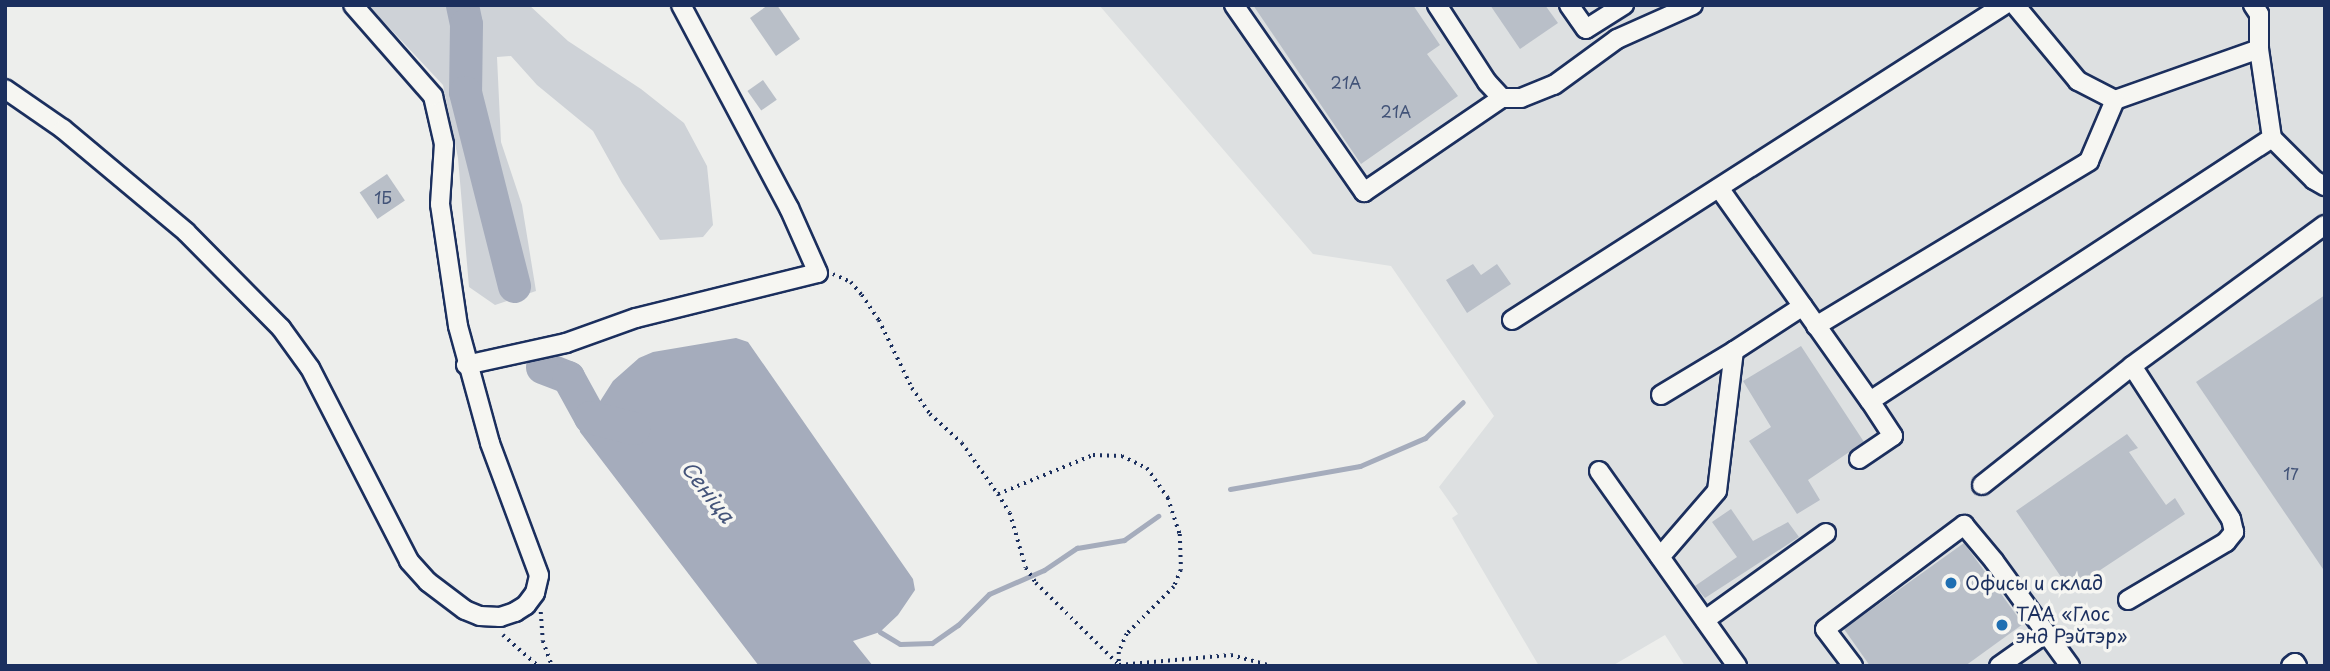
<!DOCTYPE html>
<html>
<head>
<meta charset="utf-8">
<style>
	body { margin:0 }
	#map { position:relative; width:2330px; height:671px; overflow:hidden; background:#edeeec; font-family:"Playpen Sans",sans-serif }
	div>[style] { position:absolute }
	.built>* { inset:0; background:#dde0e1 }
	.green>* { inset:0; background:#ced2d7 }
	.water>* { inset:0; background:#a5acbc }
	.stream>* { height:5px; margin:-2.5px; padding:0 2.5px; transform-origin:2.5px; border-radius:2.5px; background:#a5acbc }
	.river>* { height:33px; margin:-16.5px; padding:0 16.5px; transform-origin:16.5px; border-radius:16.5px; background:#a5acbc }
	.building>* { inset:0; background:#b9bfc8; transform-origin:0 0 }
	.path>* { height:3.5px; margin-top:-1.75px; transform-origin:0; background:repeating-linear-gradient(90deg,#1b2f5e 0 2px,transparent 0 7px) }
	.roads { filter:drop-shadow(2px 0 #1b2f5e) drop-shadow(-2px 0 #1b2f5e) drop-shadow(0 2px #1b2f5e) drop-shadow(0 -2px #1b2f5e) }
	.minor>* { height:18px; margin:-9px; padding:0 9px; transform-origin:9px; border-radius:9px; background:#f6f6f2 }
	.dots>* { width:19px; height:19px; translate:-50% -50%; box-sizing:border-box; border:4px solid #f6f6f2; border-radius:50% }
	span { translate:-50% -50%; white-space:nowrap; text-align:center; line-height:1.15; -webkit-text-stroke:7px #f6f6f2; paint-order:stroke }
	.number-label { font-size:16px; color:#425378 }
	.number-label span { -webkit-text-stroke-width:0 }
	.poi-label { font-size:19px; color:#1b2f5e }
	.left { translate:0 -50%; text-align:left }
	.water-label { font-size:21px; color:#44547a; font-style:italic }
	.frame { position:absolute; inset:0; border:7px solid #1b2f5e; pointer-events:none }
</style>
</head>
<body>
<div id="map">
	<div class="built">
		<div style="clip-path:polygon(1099px 5px,2325px 5px,2325px 666px,1685px 666px,1665px 635px,1612px 666px,1539px 666px,1452px 518px,1458px 514px,1439px 487px,1494px 416px,1391px 266px,1313px 254px)"></div>
	</div>
	<div class="green">
		<div style="clip-path:polygon(368px 5px,529px 5px,568px 41px,641px 89px,684px 123px,707px 166px,713px 225px,703px 237px,660px 240px,622px 183px,593px 131px,537px 85px,511px 56px,497px 57px,501px 142px,522px 205px,536px 291px,495px 305px,469px 287px,458px 158px,443px 85px)"></div>
	</div>
	<div class="water">
		<div style="clip-path:polygon(736px 338px,748px 342px,913px 579px,915px 590px,898px 615px,880px 632px,853px 641px,873px 666px,759px 666px,580px 432px,579px 426px,590px 417px,613px 381px,639px 358px,653px 352px)"></div>
	</div>
	<div class="stream">
		<div style="left:1230px;top:489px;width:132px;rotate:-10deg"></div>
		<div style="left:1360px;top:466px;width:71px;rotate:-23.3deg"></div>
		<div style="left:1425px;top:438px;width:52px;rotate:-43.5deg"></div>
		<div style="left:880px;top:632px;width:23px;rotate:31deg"></div>
		<div style="left:900px;top:644px;width:32px;rotate:-2deg"></div>
		<div style="left:932px;top:643px;width:32px;rotate:-35deg"></div>
		<div style="left:958px;top:625px;width:44px;rotate:-45deg"></div>
		<div style="left:989px;top:594px;width:60px;rotate:-23.6deg"></div>
		<div style="left:1044px;top:570px;width:40px;rotate:-34deg"></div>
		<div style="left:1077px;top:548px;width:48px;rotate:-9.7deg"></div>
		<div style="left:1124px;top:540px;width:42px;rotate:-35.2deg"></div>
	</div>
	<div class="river">
		<div style="left:462px;top:5px;width:19px;rotate:78deg"></div>
		<div style="left:466px;top:24px;width:68px;rotate:90.8deg"></div>
		<div style="left:465px;top:92px;width:200px;rotate:75.8deg"></div>
		<div style="left:542px;top:367px;width:28px;rotate:21deg"></div>
		<div style="left:568px;top:377px;width:46px;rotate:61.2deg"></div>
		<div style="left:590px;top:417px;width:45px;rotate:14deg"></div>
	</div>
	<div class="building">
		<div style="clip-path:polygon(768px 5px,777px 5px,800px 39px,776px 56px,750px 18px)"></div>
		<div style="clip-path:polygon(1253px 5px,1413px 5px,1440px 45px,1427px 54px,1458px 96px,1361px 164px)"></div>
		<div style="clip-path:polygon(1490px 5px,1545px 5px,1558px 23px,1520px 49px)"></div>
		<div style="left:763px;top:80px;width:24px;height:19px;rotate:55deg"></div>
		<div style="left:387px;top:174px;width:32px;height:33px;rotate:56deg"></div>
		<div style="clip-path:polygon(1473px 264px,1481px 275px,1497px 264px,1511px 284px,1467px 313px,1446px 280px)"></div>
		<div style="clip-path:polygon(2325px 295px,2325px 572px,2196px 382px)"></div>
		<div style="clip-path:polygon(1801px 346px,1864px 442px,1808px 480px,1820px 500px,1797px 514px,1749px 441px,1771px 427px,1743px 381px)"></div>
		<div style="clip-path:polygon(2127px 434px,2138px 448px,2129px 452px,2166px 505px,2175px 498px,2185px 514px,2070px 590px,2016px 511px)"></div>
		<div style="clip-path:polygon(1731px 509px,1753px 541px,1788px 522px,1799px 537px,1705px 598px,1695px 586px,1737px 557px,1712px 522px)"></div>
		<div style="clip-path:polygon(1964px 543px,2023px 624px,1965px 666px,1870px 666px,1844px 629px)"></div>
	</div>
	<div class="path">
		<div style="left:833px;top:274px;width:20px;rotate:24deg"></div>
		<div style="left:851px;top:282px;width:17px;rotate:50deg"></div>
		<div style="left:862px;top:295px;width:30px;rotate:56deg"></div>
		<div style="left:879px;top:320px;width:76px;rotate:64.1deg"></div>
		<div style="left:912px;top:388px;width:32px;rotate:55deg"></div>
		<div style="left:930px;top:414px;width:43px;rotate:42.2deg"></div>
		<div style="left:962px;top:443px;width:62px;rotate:54.8deg"></div>
		<div style="left:998px;top:494px;width:22px;rotate:58deg"></div>
		<div style="left:1010px;top:513px;width:57px;rotate:73.8deg"></div>
		<div style="left:1026px;top:568px;width:18px;rotate:56deg"></div>
		<div style="left:1036px;top:583px;width:115px;rotate:44.6deg"></div>
		<div style="left:998px;top:494px;width:103px;rotate:-22.3deg"></div>
		<div style="left:1093px;top:455px;width:29px;rotate:2deg"></div>
		<div style="left:1122px;top:456px;width:28px;rotate:26deg"></div>
		<div style="left:1147px;top:468px;width:37px;rotate:55deg"></div>
		<div style="left:1168px;top:498px;width:38px;rotate:72deg"></div>
		<div style="left:1180px;top:534px;width:36px;rotate:88deg"></div>
		<div style="left:1181px;top:570px;width:18px;rotate:112deg"></div>
		<div style="left:1174px;top:587px;width:66px;rotate:135deg"></div>
		<div style="left:1127px;top:634px;width:20px;rotate:114deg"></div>
		<div style="left:1119px;top:652px;width:13px;rotate:90deg"></div>
		<div style="left:1119px;top:665px;width:112px;rotate:-5.1deg"></div>
		<div style="left:1231px;top:655px;width:42px;rotate:15deg"></div>
		<div style="left:541px;top:612px;width:29px;rotate:86deg"></div>
		<div style="left:543px;top:641px;width:27px;rotate:70deg"></div>
		<div style="left:503px;top:635px;width:47px;rotate:41.5deg"></div>
	</div>
	<div class="roads">
		<div class="minor">
			<div style="left:1234px;top:5px;width:228px;rotate:55.2deg"></div>
			<div style="left:1364px;top:192px;width:167px;rotate:-34.3deg"></div>
			<div style="left:1437px;top:5px;width:92px;rotate:57deg"></div>
			<div style="left:1487px;top:82px;width:22px;rotate:47deg"></div>
			<div style="left:1502px;top:98px;width:19px"></div>
			<div style="left:1521px;top:98px;width:35px;rotate:-22deg"></div>
			<div style="left:1554px;top:85px;width:78px;rotate:-36.1deg"></div>
			<div style="left:1617px;top:39px;width:83px;rotate:-24.1deg"></div>
			<div style="left:1569px;top:5px;width:29px;rotate:55deg"></div>
			<div style="left:1586px;top:29px;width:45px;rotate:-32.3deg"></div>
			<div style="left:2253px;top:5px;width:11px;rotate:56deg"></div>
			<div style="left:2259px;top:14px;width:35px;rotate:90deg"></div>
			<div style="left:5px;top:89px;width:70px;rotate:34.6deg"></div>
			<div style="left:63px;top:129px;width:160px;rotate:39.9deg"></div>
			<div style="left:186px;top:232px;width:135px;rotate:45.3deg"></div>
			<div style="left:281px;top:328px;width:49px;rotate:54.1deg"></div>
			<div style="left:310px;top:368px;width:217px;rotate:62.8deg"></div>
			<div style="left:409px;top:561px;width:28px;rotate:48deg"></div>
			<div style="left:428px;top:582px;width:46px;rotate:37.1deg"></div>
			<div style="left:465px;top:610px;width:16px;rotate:22deg"></div>
			<div style="left:480px;top:616px;width:20px;rotate:3deg"></div>
			<div style="left:500px;top:617px;width:16px;rotate:-18deg"></div>
			<div style="left:515px;top:612px;width:13px;rotate:-32deg"></div>
			<div style="left:526px;top:605px;width:15px;rotate:-53deg"></div>
			<div style="left:535px;top:593px;width:18px;rotate:-77deg"></div>
			<div style="left:539px;top:575px;width:141px;rotate:-110.4deg"></div>
			<div style="left:490px;top:443px;width:121px;rotate:-105.3deg"></div>
			<div style="left:458px;top:326px;width:123px;rotate:-98.4deg"></div>
			<div style="left:440px;top:204px;width:60px;rotate:-86.2deg"></div>
			<div style="left:444px;top:144px;width:49px;rotate:-102.9deg"></div>
			<div style="left:433px;top:96px;width:121px;rotate:-131.3deg"></div>
			<div style="left:2115px;top:100px;width:153px;rotate:-19.5deg"></div>
			<div style="left:2259px;top:49px;width:90px;rotate:81.7deg"></div>
			<div style="left:1719px;top:188px;width:261px;rotate:54.7deg"></div>
			<div style="left:1870px;top:401px;width:480px;rotate:-33.2deg"></div>
			<div style="left:2272px;top:138px;width:59px;rotate:45deg"></div>
			<div style="left:2314px;top:180px;width:13px;rotate:29deg"></div>
			<div style="left:1512px;top:320px;width:584px;rotate:-32.63deg"></div>
			<div style="left:1816px;top:326px;width:319px;rotate:-31.1deg"></div>
			<div style="left:2089px;top:161px;width:66px;rotate:-66.9deg"></div>
			<div style="left:2115px;top:100px;width:42px;rotate:-152.8deg"></div>
			<div style="left:2078px;top:81px;width:99px;rotate:-129.7deg"></div>
			<div style="left:466px;top:365px;width:102px;rotate:-12.4deg"></div>
			<div style="left:566px;top:343px;width:74px;rotate:-19.7deg"></div>
			<div style="left:636px;top:318px;width:187px;rotate:-13.9deg"></div>
			<div style="left:818px;top:273px;width:71px;rotate:-114deg"></div>
			<div style="left:789px;top:208px;width:230px;rotate:-118deg"></div>
			<div style="left:1661px;top:395px;width:85px;rotate:-31.1deg"></div>
			<div style="left:1859px;top:459px;width:41px;rotate:-34.1deg"></div>
			<div style="left:1893px;top:436px;width:42px;rotate:-123.3deg"></div>
			<div style="left:1599px;top:471px;width:239px;rotate:54.7deg"></div>
			<div style="left:1982px;top:485px;width:191px;rotate:-38.4deg"></div>
			<div style="left:2132px;top:366px;width:239px;rotate:-36.2deg"></div>
			<div style="left:1660px;top:557px;width:87px;rotate:-49.2deg"></div>
			<div style="left:1717px;top:491px;width:141px;rotate:-83.1deg"></div>
			<div style="left:1734px;top:351px;width:82px;rotate:-33.1deg"></div>
			<div style="left:2128px;top:600px;width:114px;rotate:-30.6deg"></div>
			<div style="left:2226px;top:542px;width:13px;rotate:-51deg"></div>
			<div style="left:2234px;top:532px;width:13px;rotate:-103deg"></div>
			<div style="left:2231px;top:519px;width:182px;rotate:-122.9deg"></div>
			<div style="left:1705px;top:620px;width:149px;rotate:-35.7deg"></div>
			<div style="left:1853px;top:666px;width:46px;rotate:-127.1deg"></div>
			<div style="left:1825px;top:629px;width:174px;rotate:-36.8deg"></div>
			<div style="left:1964px;top:525px;width:47px;rotate:50.2deg"></div>
			<div style="left:1994px;top:561px;width:130px;rotate:54.1deg"></div>
			<div style="left:1999px;top:666px;width:57px;rotate:-35.1deg"></div>
			<div style="left:2291px;top:666px;width:5px;rotate:-37deg"></div>
			<div style="left:2295px;top:663px;width:4px;rotate:56deg"></div>
		</div>
	</div>
	<div class="dots">
		<div style="left:1951px;top:583px;background:#1f6fb2"></div>
		<div style="left:2002px;top:625px;background:#1f6fb2"></div>
	</div>
	<div class="number-label">
		<span style="left:1346px;top:82px">21А</span>
		<span style="left:1396px;top:111px">21А</span>
		<span style="left:383px;top:197px">1Б</span>
		<span style="left:2291px;top:473px">17</span>
	</div>
	<div class="poi-label">
		<span class="left" style="left:1965px;top:583px">Офисы и склад</span>
		<span class="left" style="left:2016px;top:625px">ТАА «Глос<br>энд Рэйтэр»</span>
	</div>
	<div class="water-label">
		<span style="left:709px;top:491px;rotate:52deg">Сеніца</span>
	</div>
	<div class="frame"></div>
</div>
</body>
</html>
